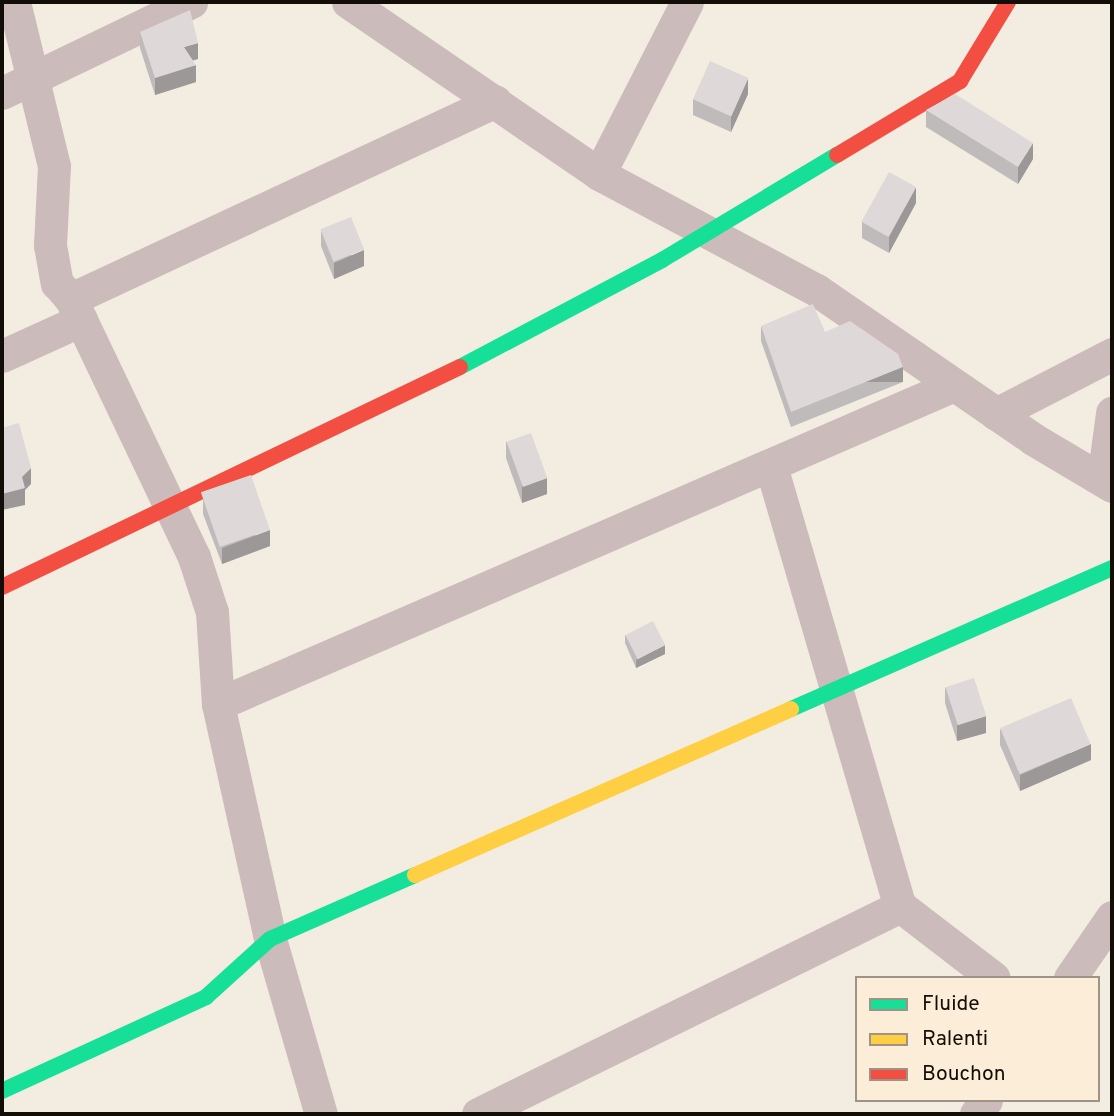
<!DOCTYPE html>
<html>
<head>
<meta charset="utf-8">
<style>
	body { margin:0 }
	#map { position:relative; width:1114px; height:1116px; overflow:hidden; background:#f3ece0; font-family:Overpass,sans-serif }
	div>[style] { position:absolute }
	.street>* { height:33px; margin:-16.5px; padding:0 16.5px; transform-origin:16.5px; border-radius:16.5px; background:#cbb }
	.fast>* { height:16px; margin:-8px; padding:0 8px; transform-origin:8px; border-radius:8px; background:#16e098 }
	.slow>* { height:16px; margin:-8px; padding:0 8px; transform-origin:8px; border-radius:8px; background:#ffcf43 }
	.jam>* { height:16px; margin:-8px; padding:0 8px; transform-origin:8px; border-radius:8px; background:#f24e42 }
	.wall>* { inset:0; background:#bfbbba }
	.shaded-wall>* { inset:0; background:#9b9897; transform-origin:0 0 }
	.building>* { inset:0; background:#ded9d8; transform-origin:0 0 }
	span { translate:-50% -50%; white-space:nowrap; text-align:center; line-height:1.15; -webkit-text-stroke:5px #fbedd8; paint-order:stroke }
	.frame { position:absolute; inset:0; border:4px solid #120d07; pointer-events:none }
	.legend { position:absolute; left:855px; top:976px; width:245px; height:126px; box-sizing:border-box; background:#fbedd8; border:2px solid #9e9384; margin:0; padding:9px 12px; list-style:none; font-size:21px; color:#120d07 }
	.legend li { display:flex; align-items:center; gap:14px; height:35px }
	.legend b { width:35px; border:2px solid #9e9384 }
</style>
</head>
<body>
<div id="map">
	<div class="street">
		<div style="left:14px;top:2px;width:169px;rotate:76.3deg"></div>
		<div style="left:54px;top:166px;width:79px;rotate:92.9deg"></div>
		<div style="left:50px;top:245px;width:39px;rotate:80deg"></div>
		<div style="left:57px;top:283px;width:21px;rotate:49deg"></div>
		<div style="left:71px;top:299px;width:286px;rotate:64.5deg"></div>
		<div style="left:194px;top:557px;width:58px;rotate:71.9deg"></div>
		<div style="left:212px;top:612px;width:92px;rotate:86.3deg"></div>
		<div style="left:218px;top:704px;width:241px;rotate:77.5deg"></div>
		<div style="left:270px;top:939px;width:182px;rotate:73.8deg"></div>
		<div style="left:348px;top:2px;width:304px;rotate:34.4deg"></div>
		<div style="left:599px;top:174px;width:248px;rotate:28.1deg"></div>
		<div style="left:818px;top:291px;width:261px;rotate:34.5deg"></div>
		<div style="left:1033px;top:439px;width:92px;rotate:30.7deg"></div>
		<div style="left:2px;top:93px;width:210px;rotate:-25.7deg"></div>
		<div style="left:599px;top:174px;width:193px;rotate:-62.9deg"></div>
		<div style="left:71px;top:299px;width:468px;rotate:-25deg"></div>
		<div style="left:2px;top:356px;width:87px;rotate:-24.5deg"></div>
		<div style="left:996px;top:414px;width:131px;rotate:-27.3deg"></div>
		<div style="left:771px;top:466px;width:459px;rotate:73.7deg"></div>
		<div style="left:900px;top:906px;width:118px;rotate:37.5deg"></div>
		<div style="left:1103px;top:480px;width:68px;rotate:-82.3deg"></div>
		<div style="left:218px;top:704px;width:802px;rotate:-23.43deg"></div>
		<div style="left:1070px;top:978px;width:74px;rotate:-55.5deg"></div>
		<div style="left:478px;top:1114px;width:470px;rotate:-26.2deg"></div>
		<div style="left:976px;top:1114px;width:17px;rotate:-54deg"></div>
	</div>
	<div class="fast">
		<div style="left:460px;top:367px;width:229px;rotate:-27.9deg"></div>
		<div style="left:662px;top:260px;width:204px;rotate:-31deg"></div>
		<div style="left:791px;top:709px;width:351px;rotate:-23.7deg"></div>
		<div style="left:2px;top:1091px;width:225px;rotate:-24.7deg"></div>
		<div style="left:206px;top:997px;width:86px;rotate:-42.2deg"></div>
		<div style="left:270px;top:939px;width:158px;rotate:-23.8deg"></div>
	</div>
	<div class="slow">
		<div style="left:415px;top:875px;width:411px;rotate:-23.8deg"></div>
	</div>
	<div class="jam">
		<div style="left:837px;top:155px;width:144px;rotate:-31deg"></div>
		<div style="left:960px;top:81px;width:92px;rotate:-58.7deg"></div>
		<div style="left:2px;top:587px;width:508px;rotate:-25.66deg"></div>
	</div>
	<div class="wall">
		<div style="clip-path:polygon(140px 32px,198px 59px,193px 60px,196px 82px,155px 95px,140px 48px)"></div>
		<div style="clip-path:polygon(748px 94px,731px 132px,693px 115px,693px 99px)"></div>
		<div style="clip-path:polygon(926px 110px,1033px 159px,1018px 184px,926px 127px)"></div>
		<div style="clip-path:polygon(916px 203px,889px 253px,862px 238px,862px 222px)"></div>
		<div style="clip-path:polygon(321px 230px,364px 266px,334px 279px,321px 246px)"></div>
		<div style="clip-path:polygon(761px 326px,825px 332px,903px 382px,791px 427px,761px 341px)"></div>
		<div style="clip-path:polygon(506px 441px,547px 494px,522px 503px,506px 458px)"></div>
		<div style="clip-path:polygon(203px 498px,270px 546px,222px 564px,203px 514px)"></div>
		<div style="clip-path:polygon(625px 635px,665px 654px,636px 668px,625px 643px)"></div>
		<div style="clip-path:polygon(945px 687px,986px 733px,957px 741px,945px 703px)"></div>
		<div style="clip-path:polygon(1000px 729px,1091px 760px,1020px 791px,1000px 745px)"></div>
	</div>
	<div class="shaded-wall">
		<div style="clip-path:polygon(198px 43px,198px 59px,184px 63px,184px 47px)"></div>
		<div style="clip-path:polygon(196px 65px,196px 82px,155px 95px,155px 78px)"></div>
		<div style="clip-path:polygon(748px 78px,748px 94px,731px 132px,731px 116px)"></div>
		<div style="clip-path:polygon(1033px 143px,1033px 159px,1018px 184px,1018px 167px)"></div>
		<div style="clip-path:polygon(916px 187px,916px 203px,889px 253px,889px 237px)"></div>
		<div style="clip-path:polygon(364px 250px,364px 266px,334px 279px,334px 263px)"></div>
		<div style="left:903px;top:367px;width:15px;height:121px;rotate:90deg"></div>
		<div style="clip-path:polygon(31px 468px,31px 484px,25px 490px,25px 505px,2px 510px,2px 494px)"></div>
		<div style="clip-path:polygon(547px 478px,547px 494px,522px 503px,522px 486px)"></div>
		<div style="clip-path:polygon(270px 530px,270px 546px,222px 564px,222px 548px)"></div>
		<div style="clip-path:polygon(665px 645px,665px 654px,636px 668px,636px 660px)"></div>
		<div style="clip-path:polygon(986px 716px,986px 733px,957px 741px,957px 725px)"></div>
		<div style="clip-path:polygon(1091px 744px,1091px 760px,1020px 791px,1020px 775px)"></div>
	</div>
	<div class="building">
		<div style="clip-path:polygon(190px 10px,198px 43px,184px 47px,196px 65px,155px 78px,140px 32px)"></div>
		<div style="left:710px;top:61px;width:42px;height:42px;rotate:24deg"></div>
		<div style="clip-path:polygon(955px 94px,1033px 143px,1018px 167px,926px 110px)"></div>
		<div style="left:889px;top:172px;width:31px;height:57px;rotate:29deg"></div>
		<div style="left:351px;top:217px;width:35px;height:33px;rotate:68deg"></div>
		<div style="clip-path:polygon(813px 304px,825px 332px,850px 321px,898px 354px,903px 367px,791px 412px,761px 326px)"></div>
		<div style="clip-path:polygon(19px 423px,31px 468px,22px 477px,25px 488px,2px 494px,2px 428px)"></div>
		<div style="left:531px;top:433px;width:48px;height:26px;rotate:70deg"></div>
		<div style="left:251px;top:475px;width:58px;height:53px;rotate:71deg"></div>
		<div style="left:653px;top:621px;width:27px;height:31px;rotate:63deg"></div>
		<div style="left:974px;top:678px;width:40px;height:30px;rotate:72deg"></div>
		<div style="left:1071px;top:698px;width:50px;height:77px;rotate:67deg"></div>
	</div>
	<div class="frame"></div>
	<ul class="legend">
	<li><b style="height:9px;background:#16e098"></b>Fluide</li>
	<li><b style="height:9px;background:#ffcf43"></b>Ralenti</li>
	<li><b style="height:9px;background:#f24e42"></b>Bouchon</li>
	</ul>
</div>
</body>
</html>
